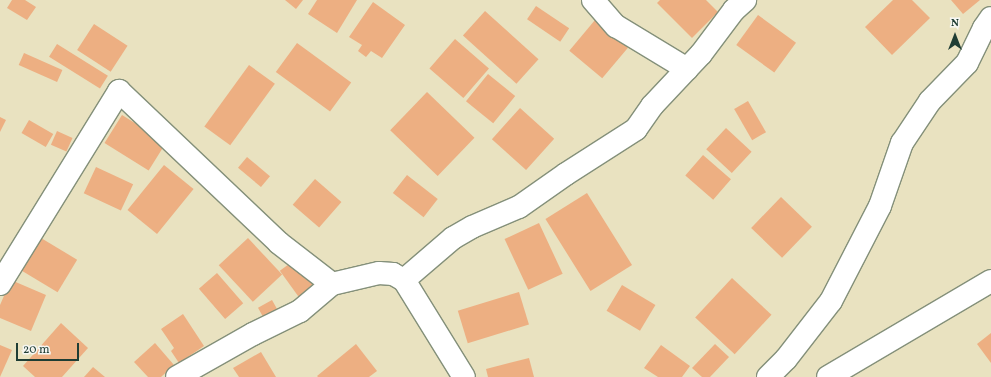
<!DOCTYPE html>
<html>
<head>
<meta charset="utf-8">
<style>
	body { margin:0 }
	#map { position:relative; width:991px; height:377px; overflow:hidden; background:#e9e2c0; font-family:Vollkorn,serif }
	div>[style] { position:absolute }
	.building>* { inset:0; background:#edaf82; transform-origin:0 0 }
	.roads { filter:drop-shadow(1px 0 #84907a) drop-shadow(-1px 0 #84907a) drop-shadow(0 1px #84907a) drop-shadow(0 -1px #84907a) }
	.minor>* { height:22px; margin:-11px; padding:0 11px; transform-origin:11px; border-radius:11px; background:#fff }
	.tertiary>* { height:22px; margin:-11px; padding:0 11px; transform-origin:11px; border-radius:11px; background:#fff }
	span { translate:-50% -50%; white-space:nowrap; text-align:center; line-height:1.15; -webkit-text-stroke:3px #f6f6f2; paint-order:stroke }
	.north { position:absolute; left:935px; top:16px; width:40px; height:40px; -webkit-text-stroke:3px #f6f6f2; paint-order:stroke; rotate:0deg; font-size:11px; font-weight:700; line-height:16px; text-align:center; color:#1f3d34 }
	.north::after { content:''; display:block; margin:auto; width:14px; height:18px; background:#1f3d34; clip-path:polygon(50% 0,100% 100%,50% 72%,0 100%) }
	.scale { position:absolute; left:16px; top:343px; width:63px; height:18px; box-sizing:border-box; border:2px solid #1f3d34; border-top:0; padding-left:5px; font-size:12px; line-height:14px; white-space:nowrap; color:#1f3d34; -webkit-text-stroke:3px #f6f6f2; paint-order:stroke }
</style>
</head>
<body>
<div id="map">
	<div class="building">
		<div style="clip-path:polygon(12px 0,25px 0,36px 7px,27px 20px,7px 8px)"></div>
		<div style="clip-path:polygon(285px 0,303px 0,296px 9px)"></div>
		<div style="clip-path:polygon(317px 0,357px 0,337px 33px,308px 14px)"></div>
		<div style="clip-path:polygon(660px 0,706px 0,718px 12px,692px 38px,657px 3px)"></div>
		<div style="clip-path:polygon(893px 0,912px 0,930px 18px,892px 55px,865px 27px)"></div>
		<div style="clip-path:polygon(951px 0,980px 0,963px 14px)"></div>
		<div style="clip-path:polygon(373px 2px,405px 25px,382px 58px,371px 51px,366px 57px,358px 51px,362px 45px,349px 37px)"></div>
		<div style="left:536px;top:6px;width:40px;height:16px;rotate:34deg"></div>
		<div style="left:485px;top:11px;width:72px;height:33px;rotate:42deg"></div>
		<div style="left:758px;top:15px;width:47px;height:37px;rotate:36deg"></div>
		<div style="left:595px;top:20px;width:43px;height:40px;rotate:40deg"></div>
		<div style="left:94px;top:24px;width:40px;height:31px;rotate:33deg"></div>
		<div style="left:455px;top:39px;width:45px;height:39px;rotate:41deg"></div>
		<div style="left:297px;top:43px;width:67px;height:36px;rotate:36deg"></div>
		<div style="left:57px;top:44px;width:60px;height:15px;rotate:32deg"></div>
		<div style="left:24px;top:53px;width:42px;height:13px;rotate:24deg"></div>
		<div style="left:249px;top:65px;width:32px;height:76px;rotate:36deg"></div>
		<div style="left:488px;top:74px;width:35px;height:35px;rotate:39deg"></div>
		<div style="left:427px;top:92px;width:66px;height:53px;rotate:44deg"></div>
		<div style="left:748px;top:101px;width:36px;height:16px;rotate:60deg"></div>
		<div style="left:520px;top:108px;width:46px;height:42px;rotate:42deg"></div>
		<div style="left:122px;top:115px;width:52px;height:33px;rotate:32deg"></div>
		<div style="clip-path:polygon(0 117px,6px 120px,0 132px)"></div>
		<div style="left:29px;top:120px;width:28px;height:15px;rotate:30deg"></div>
		<div style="left:726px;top:128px;width:35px;height:29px;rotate:43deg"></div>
		<div style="left:57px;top:131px;width:17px;height:15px;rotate:24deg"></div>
		<div style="left:703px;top:155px;width:37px;height:27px;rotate:41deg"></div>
		<div style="left:247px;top:157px;width:30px;height:14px;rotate:40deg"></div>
		<div style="left:164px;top:165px;width:38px;height:58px;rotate:39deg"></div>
		<div style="left:96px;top:167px;width:41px;height:29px;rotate:25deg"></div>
		<div style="left:407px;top:175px;width:39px;height:23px;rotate:38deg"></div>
		<div style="left:315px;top:179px;width:35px;height:34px;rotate:41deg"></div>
		<div style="left:587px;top:193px;width:85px;height:49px;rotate:58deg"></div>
		<div style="left:781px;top:197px;width:43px;height:43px;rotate:44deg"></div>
		<div style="left:539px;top:223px;width:56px;height:38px;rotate:65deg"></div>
		<div style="left:36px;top:235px;width:48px;height:38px;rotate:31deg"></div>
		<div style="left:248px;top:238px;width:50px;height:40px;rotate:47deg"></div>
		<div style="left:296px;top:259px;width:32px;height:20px;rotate:54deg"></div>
		<div style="left:217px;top:273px;width:40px;height:24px;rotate:49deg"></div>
		<div style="left:732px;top:278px;width:54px;height:54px;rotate:43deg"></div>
		<div style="clip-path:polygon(11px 280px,46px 295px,31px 331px,0 318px,0 305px)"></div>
		<div style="left:622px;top:285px;width:39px;height:30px;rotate:31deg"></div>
		<div style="left:519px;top:292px;width:34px;height:64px;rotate:73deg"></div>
		<div style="left:272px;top:300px;width:13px;height:16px;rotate:61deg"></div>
		<div style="clip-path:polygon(183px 314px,204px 346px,179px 363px,171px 351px,174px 348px,161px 329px)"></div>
		<div style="clip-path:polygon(61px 323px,88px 348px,62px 377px,35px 377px,23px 366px)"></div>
		<div style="clip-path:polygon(991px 333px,991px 363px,977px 344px)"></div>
		<div style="clip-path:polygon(155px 343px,174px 365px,161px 377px,148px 377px,134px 362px)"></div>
		<div style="clip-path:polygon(356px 344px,377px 371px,369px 377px,318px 377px,317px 376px)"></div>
		<div style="clip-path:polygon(715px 344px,729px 357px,710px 377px,702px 377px,692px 368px)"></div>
		<div style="clip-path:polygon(0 345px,12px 350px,0 377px)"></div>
		<div style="clip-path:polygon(661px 345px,690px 366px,682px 377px,658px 377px,644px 368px)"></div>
		<div style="clip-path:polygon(261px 352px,276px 377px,239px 377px,233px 368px)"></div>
		<div style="clip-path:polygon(529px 358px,534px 377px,488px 377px,486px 369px)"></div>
		<div style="clip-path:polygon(93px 367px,105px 377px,84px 377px)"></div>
	</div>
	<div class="roads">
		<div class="minor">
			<div style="left:593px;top:0;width:35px;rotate:49deg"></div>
			<div style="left:616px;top:26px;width:83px;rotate:31.2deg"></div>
			<div style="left:404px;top:280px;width:65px;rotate:-40.6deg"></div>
			<div style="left:453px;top:238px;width:22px;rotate:-30deg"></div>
			<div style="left:472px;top:227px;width:51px;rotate:-23.1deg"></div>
			<div style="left:519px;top:207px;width:57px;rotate:-35.1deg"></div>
			<div style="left:566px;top:174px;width:83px;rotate:-32.7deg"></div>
			<div style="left:636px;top:129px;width:28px;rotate:-55deg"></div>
			<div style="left:652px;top:106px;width:71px;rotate:-46.7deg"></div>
			<div style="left:701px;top:54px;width:55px;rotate:-53.1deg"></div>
			<div style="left:734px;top:10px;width:15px;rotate:-42deg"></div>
			<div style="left:0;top:284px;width:227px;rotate:-58.3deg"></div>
			<div style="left:119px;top:91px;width:221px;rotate:43.5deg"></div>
			<div style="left:279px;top:243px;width:67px;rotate:37.7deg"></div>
			<div style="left:177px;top:377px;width:87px;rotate:-29.5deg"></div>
			<div style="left:253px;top:334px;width:52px;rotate:-26.1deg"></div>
			<div style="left:300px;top:311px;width:42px;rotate:-40.2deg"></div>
			<div style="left:332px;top:284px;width:48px;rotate:-13.2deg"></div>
			<div style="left:379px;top:273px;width:14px;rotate:4deg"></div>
			<div style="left:393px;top:274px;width:13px;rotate:29deg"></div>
			<div style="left:404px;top:280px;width:114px;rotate:58.3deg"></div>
			<div style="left:828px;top:377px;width:189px;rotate:-30.5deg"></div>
		</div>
		<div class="tertiary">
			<div style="left:768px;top:377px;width:25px;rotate:-45deg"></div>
			<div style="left:786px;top:359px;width:73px;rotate:-52.2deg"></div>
			<div style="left:831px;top:301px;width:107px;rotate:-62.7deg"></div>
			<div style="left:880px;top:206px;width:67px;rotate:-70.8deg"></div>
			<div style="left:902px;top:143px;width:50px;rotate:-56.3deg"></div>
			<div style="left:930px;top:101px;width:53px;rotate:-45.8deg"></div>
			<div style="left:967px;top:63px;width:39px;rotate:-64deg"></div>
			<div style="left:984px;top:28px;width:12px;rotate:-55deg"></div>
		</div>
	</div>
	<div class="north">N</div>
	<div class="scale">20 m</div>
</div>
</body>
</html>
